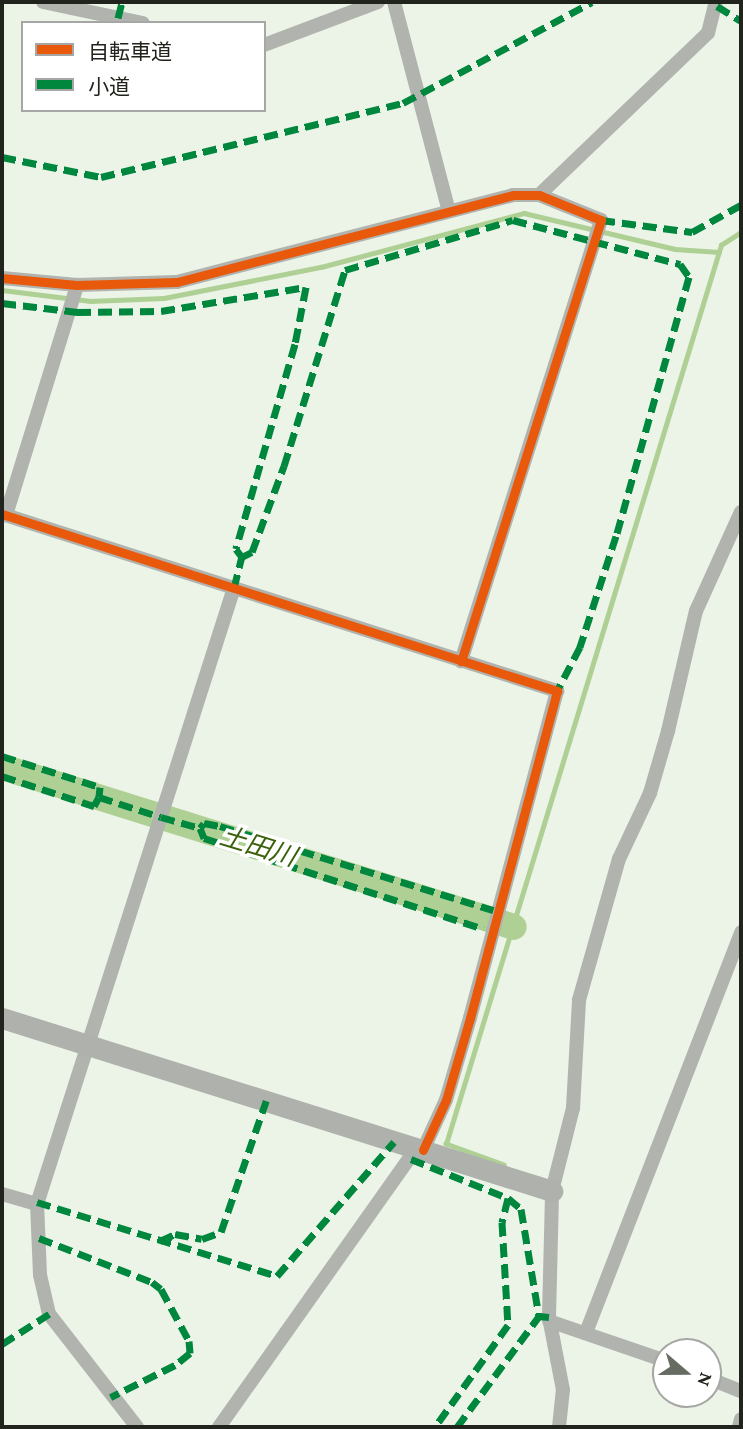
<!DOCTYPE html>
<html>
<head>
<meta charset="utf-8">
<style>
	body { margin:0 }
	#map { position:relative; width:743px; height:1429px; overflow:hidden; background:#ecf3e7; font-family:"Crimson Pro","Noto Sans JP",serif }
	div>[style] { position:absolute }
	.stream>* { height:4.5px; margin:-2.25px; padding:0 2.25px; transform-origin:2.25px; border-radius:2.25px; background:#afd094 }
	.river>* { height:26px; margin:-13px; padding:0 13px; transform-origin:13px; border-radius:13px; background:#afd094 }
	.street>* { height:14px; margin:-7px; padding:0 7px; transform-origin:7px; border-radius:7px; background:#b0b3ae }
	.secondary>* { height:21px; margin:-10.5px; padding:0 10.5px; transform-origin:10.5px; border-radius:10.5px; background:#afb2ac }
	.quiet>* { height:7px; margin-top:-3.5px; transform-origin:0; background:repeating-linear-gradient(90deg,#00873e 0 14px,transparent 0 21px) }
	.cycleway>* { height:9px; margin:-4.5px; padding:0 4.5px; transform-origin:4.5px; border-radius:4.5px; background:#e8590c }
	span { translate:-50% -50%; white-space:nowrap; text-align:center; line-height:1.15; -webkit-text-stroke:7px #fff; paint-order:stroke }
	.water-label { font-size:26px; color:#3b620b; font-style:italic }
	.frame { position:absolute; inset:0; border:4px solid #20241c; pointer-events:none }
	.legend { position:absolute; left:21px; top:21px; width:245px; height:91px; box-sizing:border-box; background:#fff; border:2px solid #a6a7a4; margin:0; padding:9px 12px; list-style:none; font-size:21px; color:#20241c }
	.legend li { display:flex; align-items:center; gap:14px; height:35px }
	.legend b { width:35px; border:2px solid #a6a7a4 }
	.north { position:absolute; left:652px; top:1338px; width:70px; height:70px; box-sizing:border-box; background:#fff; border:2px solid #a6a7a4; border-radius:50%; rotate:110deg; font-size:19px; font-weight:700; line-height:28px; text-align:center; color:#20241c }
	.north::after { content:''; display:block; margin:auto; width:24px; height:32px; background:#676c63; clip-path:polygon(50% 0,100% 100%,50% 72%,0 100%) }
</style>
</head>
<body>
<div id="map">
	<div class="stream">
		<div style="left:2px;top:290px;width:89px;rotate:7.1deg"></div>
		<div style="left:90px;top:301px;width:74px;rotate:-2.3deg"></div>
		<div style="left:164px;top:298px;width:160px;rotate:-11.2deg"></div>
		<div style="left:321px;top:267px;width:210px;rotate:-14.9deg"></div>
		<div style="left:524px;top:213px;width:155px;rotate:13.4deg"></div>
		<div style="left:675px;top:249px;width:44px;rotate:3.9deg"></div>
		<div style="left:504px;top:1165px;width:62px;rotate:-160.1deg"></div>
		<div style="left:446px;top:1144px;width:940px;rotate:-72.99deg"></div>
		<div style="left:721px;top:245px;width:24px;rotate:-33deg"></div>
	</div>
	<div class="river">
		<div style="left:2px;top:767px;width:536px;rotate:17.35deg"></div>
	</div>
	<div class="street">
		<div style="left:43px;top:2px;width:102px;rotate:11.9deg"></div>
		<div style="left:394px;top:2px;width:216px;rotate:75.3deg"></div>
		<div style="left:264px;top:45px;width:122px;rotate:-20.7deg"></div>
		<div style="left:539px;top:195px;width:234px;rotate:-43.8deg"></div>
		<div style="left:708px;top:33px;width:32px;rotate:-76deg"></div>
		<div style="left:2px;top:278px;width:75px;rotate:5.3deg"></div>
		<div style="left:77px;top:285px;width:100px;rotate:-1.7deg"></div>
		<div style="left:177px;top:282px;width:347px;rotate:-14.5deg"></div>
		<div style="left:513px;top:195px;width:26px"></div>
		<div style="left:539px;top:195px;width:67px;rotate:22deg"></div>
		<div style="left:601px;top:220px;width:463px;rotate:107.6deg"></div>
		<div style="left:2px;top:514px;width:583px;rotate:17.69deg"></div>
		<div style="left:557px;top:691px;width:338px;rotate:104.9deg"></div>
		<div style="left:470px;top:1018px;width:85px;rotate:106.3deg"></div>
		<div style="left:446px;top:1100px;width:55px;rotate:114.7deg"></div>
		<div style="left:6px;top:515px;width:241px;rotate:-72.8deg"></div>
		<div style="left:2px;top:1194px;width:36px;rotate:16deg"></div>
		<div style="left:549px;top:1321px;width:124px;rotate:18.9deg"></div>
		<div style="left:587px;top:1330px;width:427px;rotate:-68.8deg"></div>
		<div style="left:708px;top:1378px;width:35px;rotate:22deg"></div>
		<div style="left:137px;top:1427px;width:143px;rotate:-127.9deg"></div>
		<div style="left:49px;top:1314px;width:40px;rotate:-103deg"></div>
		<div style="left:40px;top:1275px;width:71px;rotate:-92.4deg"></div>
		<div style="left:37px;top:1204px;width:647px;rotate:-72.27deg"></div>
		<div style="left:219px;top:1427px;width:341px;rotate:-54.7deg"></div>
		<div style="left:559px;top:1427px;width:37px;rotate:-84deg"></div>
		<div style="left:563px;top:1390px;width:74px;rotate:-100.9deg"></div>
		<div style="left:549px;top:1317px;width:126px;rotate:-88.6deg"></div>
		<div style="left:552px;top:1191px;width:86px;rotate:-75.8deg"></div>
		<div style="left:573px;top:1108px;width:108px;rotate:-86.8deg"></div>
		<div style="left:579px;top:1000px;width:147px;rotate:-74.2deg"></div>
		<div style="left:619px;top:859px;width:73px;rotate:-64.8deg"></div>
		<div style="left:650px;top:793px;width:65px;rotate:-73.8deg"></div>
		<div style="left:668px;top:731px;width:123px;rotate:-76.9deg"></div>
		<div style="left:696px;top:611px;width:109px;rotate:-65.6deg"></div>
		<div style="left:739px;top:1427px;width:8px;rotate:-76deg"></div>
	</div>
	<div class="secondary">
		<div style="left:2px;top:1018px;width:577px;rotate:17.46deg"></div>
	</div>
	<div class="quiet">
		<div style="left:717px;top:6px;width:28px;rotate:32deg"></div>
		<div style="left:118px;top:18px;width:16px;rotate:-76deg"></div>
		<div style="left:2px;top:157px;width:101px;rotate:11.4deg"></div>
		<div style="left:101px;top:177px;width:311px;rotate:-13.8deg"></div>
		<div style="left:403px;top:103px;width:214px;rotate:-28.1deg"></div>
		<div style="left:601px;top:220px;width:92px;rotate:7.5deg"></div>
		<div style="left:692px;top:232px;width:56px;rotate:-28.9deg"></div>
		<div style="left:2px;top:303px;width:76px;rotate:6.8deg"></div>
		<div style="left:77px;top:312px;width:84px;rotate:-0.7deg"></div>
		<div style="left:161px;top:311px;width:147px;rotate:-9.4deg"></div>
		<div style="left:306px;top:287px;width:58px;rotate:100.9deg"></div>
		<div style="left:295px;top:344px;width:213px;rotate:106.1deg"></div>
		<div style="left:236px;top:549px;width:10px;rotate:53deg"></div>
		<div style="left:234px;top:588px;width:32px;rotate:-76deg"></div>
		<div style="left:242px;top:557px;width:11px;rotate:-27deg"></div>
		<div style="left:252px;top:552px;width:92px;rotate:-69.6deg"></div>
		<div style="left:284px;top:466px;width:205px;rotate:-72.7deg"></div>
		<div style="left:345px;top:270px;width:175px;rotate:-16.6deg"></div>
		<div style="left:513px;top:220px;width:173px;rotate:14.8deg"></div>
		<div style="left:680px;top:264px;width:16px;rotate:55deg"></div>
		<div style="left:689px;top:277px;width:269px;rotate:105.7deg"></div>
		<div style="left:616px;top:536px;width:117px;rotate:108deg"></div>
		<div style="left:580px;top:647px;width:50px;rotate:117.6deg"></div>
		<div style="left:2px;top:756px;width:103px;rotate:17.6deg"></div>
		<div style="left:100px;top:787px;width:10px;rotate:96deg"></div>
		<div style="left:99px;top:797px;width:65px;rotate:17.9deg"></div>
		<div style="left:161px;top:817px;width:41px;rotate:15.8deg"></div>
		<div style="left:200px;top:828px;width:6px;rotate:-51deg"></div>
		<div style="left:204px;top:823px;width:16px;rotate:11deg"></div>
		<div style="left:220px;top:826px;width:286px;rotate:17.1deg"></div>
		<div style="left:2px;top:776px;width:97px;rotate:18.1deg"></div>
		<div style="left:94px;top:806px;width:10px;rotate:-61deg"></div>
		<div style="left:200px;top:828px;width:11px;rotate:68deg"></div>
		<div style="left:204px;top:838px;width:294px;rotate:18deg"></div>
		<div style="left:411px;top:1159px;width:105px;rotate:21.9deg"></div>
		<div style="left:508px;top:1198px;width:25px;rotate:104deg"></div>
		<div style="left:502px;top:1222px;width:103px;rotate:86.7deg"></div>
		<div style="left:508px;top:1325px;width:125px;rotate:125.6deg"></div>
		<div style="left:508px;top:1198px;width:17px;rotate:40deg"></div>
		<div style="left:521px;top:1209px;width:109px;rotate:80.5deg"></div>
		<div style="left:539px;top:1316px;width:10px;rotate:6deg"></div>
		<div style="left:37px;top:1202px;width:251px;rotate:17.1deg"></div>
		<div style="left:277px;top:1276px;width:178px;rotate:-48.9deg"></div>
		<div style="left:39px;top:1238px;width:121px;rotate:21.3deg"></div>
		<div style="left:152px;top:1282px;width:11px;rotate:38deg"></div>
		<div style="left:161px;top:1289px;width:59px;rotate:61.7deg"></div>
		<div style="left:189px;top:1341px;width:12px;rotate:85deg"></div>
		<div style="left:190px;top:1353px;width:19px;rotate:141deg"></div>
		<div style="left:175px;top:1365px;width:72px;rotate:153.4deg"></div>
		<div style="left:160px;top:1241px;width:17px;rotate:-25deg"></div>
		<div style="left:175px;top:1234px;width:27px;rotate:10deg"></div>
		<div style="left:202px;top:1239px;width:20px;rotate:-20deg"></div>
		<div style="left:221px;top:1232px;width:139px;rotate:-71deg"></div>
		<div style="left:2px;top:1344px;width:56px;rotate:-32.6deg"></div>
		<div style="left:457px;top:1427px;width:138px;rotate:-53.5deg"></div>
	</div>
	<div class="cycleway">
		<div style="left:2px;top:278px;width:75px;rotate:5.3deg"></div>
		<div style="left:77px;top:285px;width:100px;rotate:-1.7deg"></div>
		<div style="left:177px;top:282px;width:347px;rotate:-14.5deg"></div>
		<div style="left:513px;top:195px;width:26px"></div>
		<div style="left:539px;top:195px;width:67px;rotate:22deg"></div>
		<div style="left:601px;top:220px;width:463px;rotate:107.6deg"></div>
		<div style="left:2px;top:514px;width:583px;rotate:17.69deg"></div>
		<div style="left:557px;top:691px;width:338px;rotate:104.9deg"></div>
		<div style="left:470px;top:1018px;width:85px;rotate:106.3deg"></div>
		<div style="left:446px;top:1100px;width:55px;rotate:114.7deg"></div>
	</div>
	<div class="water-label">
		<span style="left:258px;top:847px;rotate:17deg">土田川</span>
	</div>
	<div class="frame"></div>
	<ul class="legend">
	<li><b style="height:9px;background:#e8590c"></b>自転車道</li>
	<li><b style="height:9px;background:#00873e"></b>小道</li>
	</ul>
	<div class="north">N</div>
</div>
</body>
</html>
